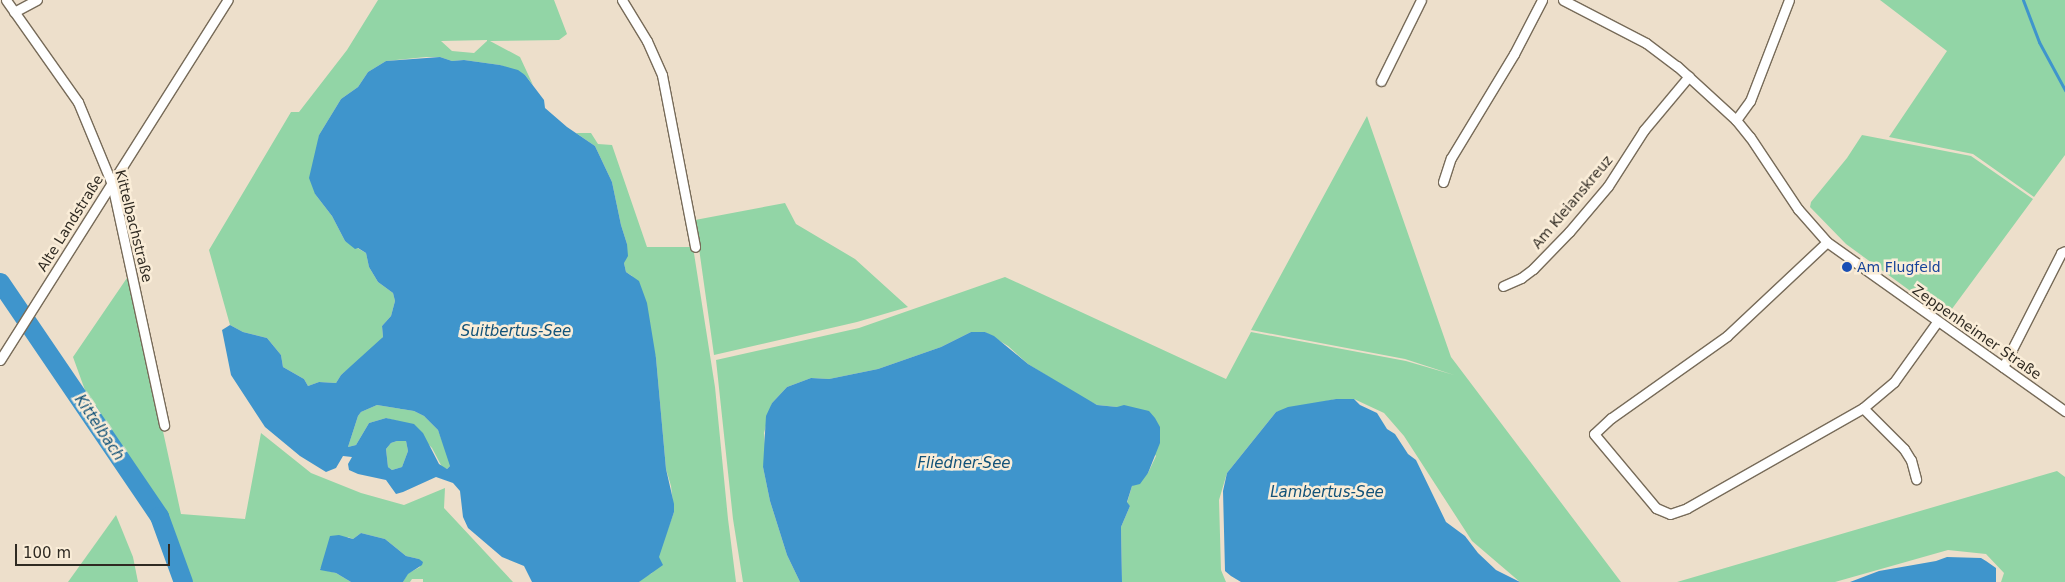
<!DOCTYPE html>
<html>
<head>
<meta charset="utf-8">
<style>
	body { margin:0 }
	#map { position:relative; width:2065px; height:582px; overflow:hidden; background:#eddfcb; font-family:"DejaVu Sans",sans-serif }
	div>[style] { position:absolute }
	.green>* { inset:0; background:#92d5a6 }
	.water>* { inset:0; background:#3f95cc }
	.stream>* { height:3px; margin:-1.5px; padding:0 1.5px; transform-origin:1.5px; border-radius:1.5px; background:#3f95cc }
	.river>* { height:19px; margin:-9.5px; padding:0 9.5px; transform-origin:9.5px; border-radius:9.5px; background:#3f95cc }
	.roads { filter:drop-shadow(1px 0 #776b59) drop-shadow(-1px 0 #776b59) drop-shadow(0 1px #776b59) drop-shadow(0 -1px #776b59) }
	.street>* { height:9px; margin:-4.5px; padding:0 4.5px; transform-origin:4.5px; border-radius:4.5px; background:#fff }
	.dots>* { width:14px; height:14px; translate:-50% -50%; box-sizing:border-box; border:2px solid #faedd8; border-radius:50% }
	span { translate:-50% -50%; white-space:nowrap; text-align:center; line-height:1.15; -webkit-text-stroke:5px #faedd8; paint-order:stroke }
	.street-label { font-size:14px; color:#2f2a22 }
	.transit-label { font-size:14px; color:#164399 }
	.left { translate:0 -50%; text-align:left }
	.water-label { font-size:15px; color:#125278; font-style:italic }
	.scale { position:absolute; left:15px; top:544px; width:155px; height:22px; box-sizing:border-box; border:2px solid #2f2a22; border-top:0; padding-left:6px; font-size:15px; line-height:18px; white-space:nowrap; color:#2f2a22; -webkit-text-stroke:4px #faedd8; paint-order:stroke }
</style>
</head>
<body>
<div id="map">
	<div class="green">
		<div style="clip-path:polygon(evenodd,378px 0,554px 0,567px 34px,559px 40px,490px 41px,520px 57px,533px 85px,525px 75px,500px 65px,464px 60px,452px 61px,440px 57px,426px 57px,386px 61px,368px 72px,358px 87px,341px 99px,319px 135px,315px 194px,332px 216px,345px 241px,366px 253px,369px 267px,378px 282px,393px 293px,395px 301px,391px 316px,382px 326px,383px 337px,378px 344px,341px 375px,336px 383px,319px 382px,308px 386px,304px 379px,283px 367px,281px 355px,267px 338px,243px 332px,230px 325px,209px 250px,291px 112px,299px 112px,347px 50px,378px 0,441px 41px,487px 40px,487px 41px,474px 53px,452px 51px,441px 41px)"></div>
		<div style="clip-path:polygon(1880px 0,2065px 0,2065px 155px,2034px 197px,1973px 154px,1889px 137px,1947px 51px)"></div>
		<div style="clip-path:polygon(1367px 116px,1451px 357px,1621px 582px,1520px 582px,1472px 541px,1404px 436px,1384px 413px,1354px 399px,1336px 399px,1276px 412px,1227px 473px,1219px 500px,1221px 570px,1226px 582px,1122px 582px,1121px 527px,1130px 506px,1127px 503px,1132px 486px,1148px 473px,1156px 456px,1117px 407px,1097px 405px,1081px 397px,1028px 364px,1008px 346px,985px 332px,971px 332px,941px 347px,878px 369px,829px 379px,811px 378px,787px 387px,772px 403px,764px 433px,766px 457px,763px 467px,770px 501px,787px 555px,800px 582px,743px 582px,733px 519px,716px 360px,859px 328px,1005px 277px,1226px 379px,1251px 332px,1406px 361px,1454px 375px,1405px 359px,1251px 330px)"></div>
		<div style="clip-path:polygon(576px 133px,591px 133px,598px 144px,612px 145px,647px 247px,693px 247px,715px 387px,728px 519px,736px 582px,639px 582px,642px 578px,652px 573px,674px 512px,671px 486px,666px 469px,656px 358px,632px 276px,626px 272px,624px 263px,627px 244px,621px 225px,612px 182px,595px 146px)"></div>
		<div style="clip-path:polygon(1862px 135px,1971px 156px,2033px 199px,1946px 317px,1846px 244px,1810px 207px,1811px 202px,1847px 158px)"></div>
		<div style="clip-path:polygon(785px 203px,796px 224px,855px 259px,908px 307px,857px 322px,714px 355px,695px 220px)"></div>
		<div style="clip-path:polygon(129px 275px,181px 514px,245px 519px,261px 433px,311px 473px,361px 493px,404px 505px,445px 488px,444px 508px,513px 582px,423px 582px,423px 579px,412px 579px,410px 582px,403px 582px,407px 574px,420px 567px,419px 559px,406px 556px,385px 539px,361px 533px,353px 539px,348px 537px,320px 569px,336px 573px,351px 582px,187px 582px,163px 517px,85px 398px,86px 393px,73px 357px)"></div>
		<div style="clip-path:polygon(377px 405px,414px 411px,424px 416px,438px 430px,451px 465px,447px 469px,442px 467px,432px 448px,408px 424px,386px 418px,369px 423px,356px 445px,348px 447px,358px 416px,361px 412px)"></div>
		<div style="clip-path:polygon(397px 441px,406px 441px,408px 451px,402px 467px,392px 470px,388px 467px,386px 449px,391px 443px)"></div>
		<div style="clip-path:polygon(2057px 471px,2065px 477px,2065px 582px,2001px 582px,2004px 573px,1986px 554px,1948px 550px,1835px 582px,1677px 582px)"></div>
		<div style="clip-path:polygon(116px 515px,133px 557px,138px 582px,68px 582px)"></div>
	</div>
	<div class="water">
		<div style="clip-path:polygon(evenodd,440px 57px,452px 61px,464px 60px,500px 65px,518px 70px,525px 75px,544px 100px,545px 108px,567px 127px,595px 146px,612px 182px,621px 225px,627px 244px,628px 256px,624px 263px,626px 272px,639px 281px,647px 303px,656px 358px,666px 469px,674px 504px,674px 512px,659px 557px,663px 565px,639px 582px,532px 582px,524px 566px,502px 557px,468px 528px,463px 517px,460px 491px,453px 483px,436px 477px,403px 492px,396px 494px,386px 480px,358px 474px,349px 470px,348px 464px,352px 457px,343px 456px,336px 468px,326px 472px,300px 456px,265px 427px,231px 375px,222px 330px,230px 325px,243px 332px,267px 338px,281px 355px,283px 367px,304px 379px,308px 386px,319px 382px,336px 383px,341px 375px,383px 337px,382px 326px,391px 316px,395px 301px,393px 293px,378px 282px,369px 267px,366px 253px,358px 248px,355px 249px,345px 241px,332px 216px,315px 194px,309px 178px,319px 135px,341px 99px,358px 87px,368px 72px,386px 61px,440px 57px,377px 405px,414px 411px,424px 416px,438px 430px,450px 466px,447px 469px,439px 464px,423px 433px,414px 424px,386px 418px,369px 423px,356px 445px,348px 447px,358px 416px,361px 412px,377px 405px,440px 57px,397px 441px,406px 441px,408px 451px,402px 467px,392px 470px,388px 467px,386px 449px,391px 443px,397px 441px)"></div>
		<div style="clip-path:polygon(971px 332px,985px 332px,994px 336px,1028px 364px,1097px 405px,1117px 407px,1124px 405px,1149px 411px,1155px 418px,1160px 427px,1160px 443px,1148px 473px,1140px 484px,1132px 486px,1127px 502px,1130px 506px,1121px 527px,1122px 582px,800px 582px,787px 555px,770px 501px,763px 467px,766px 416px,772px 403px,787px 387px,811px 378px,829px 379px,878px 369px,941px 347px)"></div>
		<div style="clip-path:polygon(1336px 399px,1354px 399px,1360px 405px,1377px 413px,1387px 429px,1395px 434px,1408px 454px,1416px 460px,1446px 522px,1465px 536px,1478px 553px,1496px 570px,1520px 582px,1241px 582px,1231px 576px,1225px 571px,1223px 491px,1227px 473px,1276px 412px,1288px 407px)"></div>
		<div style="clip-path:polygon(361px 533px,385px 539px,406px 556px,419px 559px,423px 562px,422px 565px,408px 574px,403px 582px,351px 582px,336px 573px,320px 570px,330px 536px,339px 535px,353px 539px)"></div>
		<div style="clip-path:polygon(1947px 557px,1981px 558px,1986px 561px,1996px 568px,1996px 582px,1850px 582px,1879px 571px,1936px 561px)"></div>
	</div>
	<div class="stream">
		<div style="left:2023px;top:0;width:45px;rotate:69.1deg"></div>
		<div style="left:2039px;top:42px;width:55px;rotate:61.6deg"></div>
	</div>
	<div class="river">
		<div style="left:0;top:282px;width:283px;rotate:55.8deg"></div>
		<div style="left:159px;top:516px;width:70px;rotate:70deg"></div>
	</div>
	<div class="roads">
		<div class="street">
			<div style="left:6px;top:0;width:125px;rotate:54.8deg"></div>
			<div style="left:78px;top:102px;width:89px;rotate:67.5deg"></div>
			<div style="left:112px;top:184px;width:247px;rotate:77.8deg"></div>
			<div style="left:622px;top:0;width:48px;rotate:58.6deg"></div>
			<div style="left:647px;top:41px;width:37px;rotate:66deg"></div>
			<div style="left:662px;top:75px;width:175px;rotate:79.1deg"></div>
			<div style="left:1563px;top:0;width:93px;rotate:27.4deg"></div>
			<div style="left:1646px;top:43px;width:39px;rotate:37deg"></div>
			<div style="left:1677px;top:66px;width:80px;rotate:42.5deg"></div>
			<div style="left:1736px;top:120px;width:22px;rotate:51deg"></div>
			<div style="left:1750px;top:137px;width:87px;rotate:56.3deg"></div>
			<div style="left:1798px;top:209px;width:44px;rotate:48.7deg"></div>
			<div style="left:1827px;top:242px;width:292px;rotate:35.4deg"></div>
			<div style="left:14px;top:12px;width:26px;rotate:-28deg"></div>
			<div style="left:1381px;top:81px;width:90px;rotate:-63.7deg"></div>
			<div style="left:1736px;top:120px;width:24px;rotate:-54deg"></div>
			<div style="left:1750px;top:101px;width:108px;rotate:-68.9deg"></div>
			<div style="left:1443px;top:182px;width:25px;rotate:-72deg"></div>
			<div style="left:1451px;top:158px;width:122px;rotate:-58.8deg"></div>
			<div style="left:1514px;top:54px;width:61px;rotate:-62.6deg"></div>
			<div style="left:1827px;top:242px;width:137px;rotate:136.8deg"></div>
			<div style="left:1727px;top:336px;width:142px;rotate:144.7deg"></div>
			<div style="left:1611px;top:418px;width:23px;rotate:137deg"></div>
			<div style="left:1594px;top:434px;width:97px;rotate:50deg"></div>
			<div style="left:1656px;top:508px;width:15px;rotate:23deg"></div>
			<div style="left:1670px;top:514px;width:18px;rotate:-19deg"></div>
			<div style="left:1687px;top:508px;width:202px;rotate:-29.6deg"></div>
			<div style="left:1863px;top:408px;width:40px;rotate:-40deg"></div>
			<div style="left:1894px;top:382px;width:74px;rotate:-54.4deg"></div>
			<div style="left:1503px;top:286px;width:20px;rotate:-24deg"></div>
			<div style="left:1521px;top:278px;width:15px;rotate:-37deg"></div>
			<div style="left:1533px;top:269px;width:52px;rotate:-45.8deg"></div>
			<div style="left:1569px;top:232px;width:60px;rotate:-49.7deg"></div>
			<div style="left:1608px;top:186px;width:67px;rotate:-57.3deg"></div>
			<div style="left:1644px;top:130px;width:70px;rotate:-50.2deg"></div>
			<div style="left:0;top:360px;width:426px;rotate:-57.7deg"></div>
			<div style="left:2003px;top:367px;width:128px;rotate:-63deg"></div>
			<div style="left:2061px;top:253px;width:4px;rotate:-27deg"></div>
			<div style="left:1863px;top:408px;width:58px;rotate:45deg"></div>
			<div style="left:1904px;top:449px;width:13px;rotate:58deg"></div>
			<div style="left:1911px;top:460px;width:20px;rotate:75deg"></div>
		</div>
	</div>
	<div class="dots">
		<div style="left:1847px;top:267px;background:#1a4fb4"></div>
	</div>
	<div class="street-label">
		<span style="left:1572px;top:202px;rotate:-50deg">Am Kleianskreuz</span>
		<span style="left:70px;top:223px;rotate:-58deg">Alte Landstraße</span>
		<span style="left:134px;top:226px;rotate:76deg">Kittelbachstraße</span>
		<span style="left:1977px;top:332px;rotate:35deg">Zeppenheimer Straße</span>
	</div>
	<div class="transit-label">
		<span class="left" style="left:1857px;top:267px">Am Flugfeld</span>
	</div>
	<div class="water-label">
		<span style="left:516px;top:332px">Suitbertus-See</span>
		<span style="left:99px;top:428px;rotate:56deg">Kittelbach</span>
		<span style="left:964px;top:464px">Fliedner-See</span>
		<span style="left:1327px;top:493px">Lambertus-See</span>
	</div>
	<div class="scale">100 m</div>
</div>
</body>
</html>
